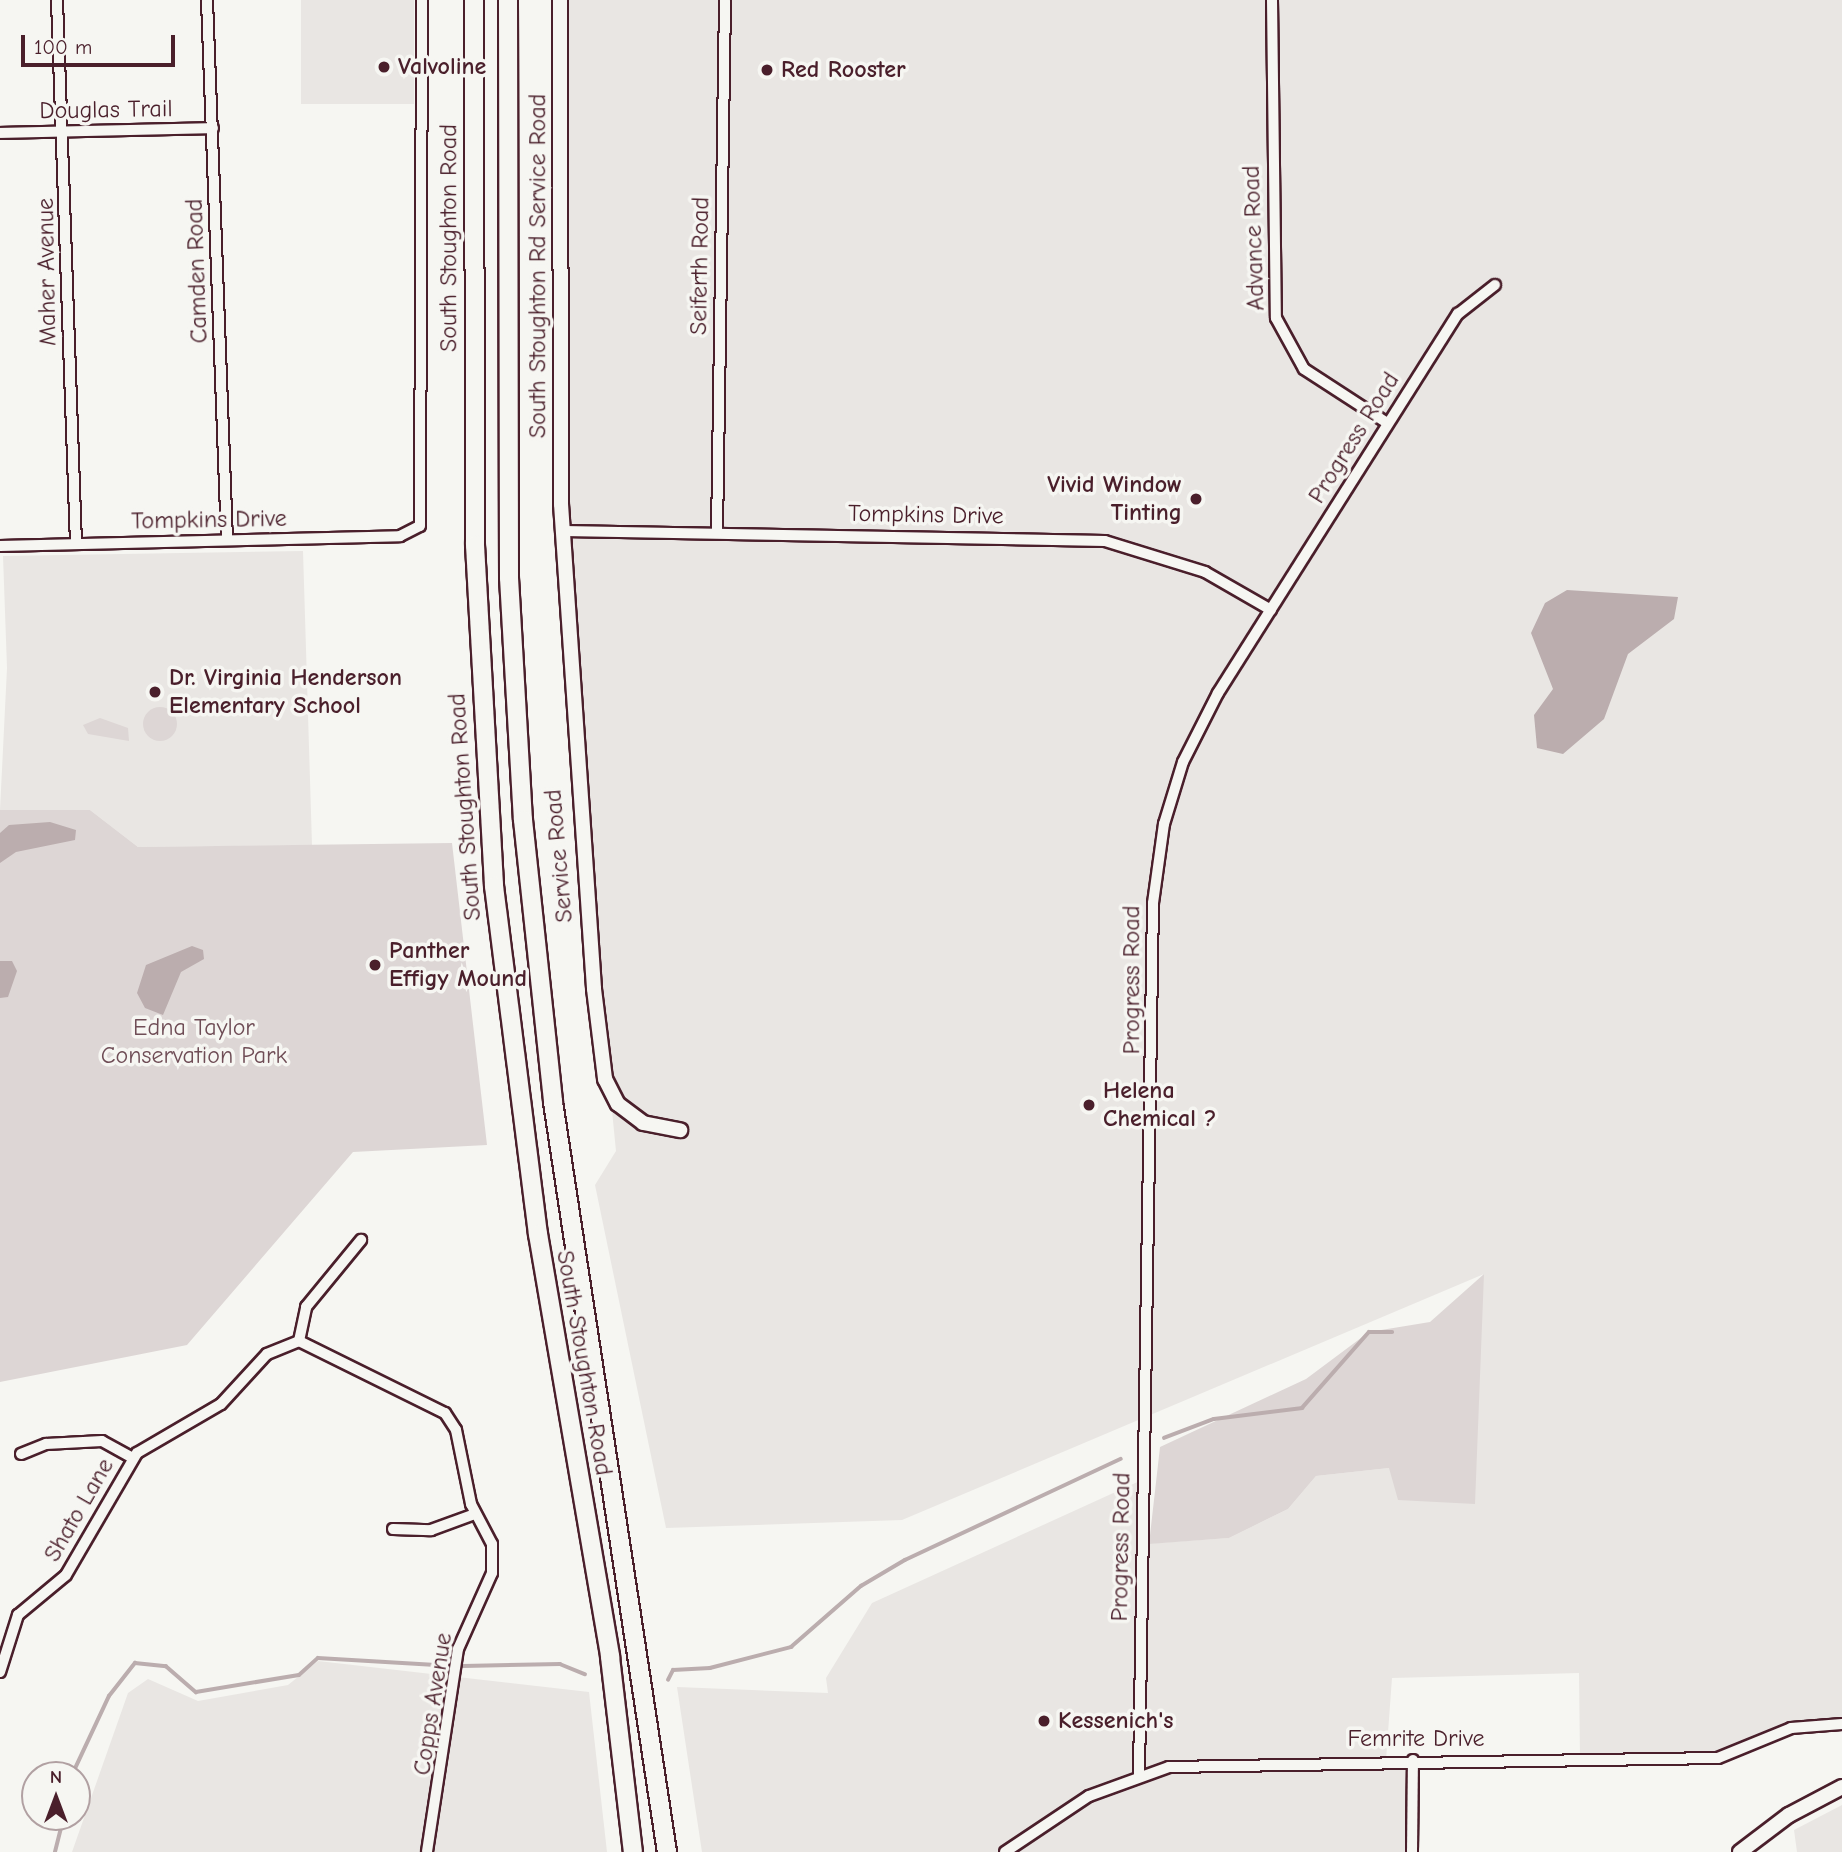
<!DOCTYPE html>
<html>
<head>
<meta charset="utf-8">
<style>
	body { margin:0 }
	#map { position:relative; width:1842px; height:1852px; overflow:hidden; background:#f6f6f2; font-family:"Comic Neue",sans-serif }
	div>[style] { position:absolute }
	.built>* { inset:0; background:#e9e6e3; transform-origin:0 0 }
	.green>* { inset:0; background:#ddd6d5 }
	.round { border-radius:50% }
	.water>* { inset:0; background:#bbadae }
	.stream>* { height:3.5px; margin:-1.75px; padding:0 1.75px; transform-origin:1.75px; border-radius:1.75px; background:#bbadae }
	.roads { filter:drop-shadow(2px 0 #4a1f2b) drop-shadow(-2px 0 #4a1f2b) drop-shadow(0 2px #4a1f2b) drop-shadow(0 -2px #4a1f2b) }
	.minor>* { height:10px; margin:-5px; padding:0 5px; transform-origin:5px; border-radius:5px; background:#f6f6f2 }
	.tertiary>* { height:14px; margin:-7px; padding:0 7px; transform-origin:7px; border-radius:7px; background:#f6f6f2 }
	.primary>* { height:18px; margin:-9px; padding:0 9px; transform-origin:9px; border-radius:9px; background:#f6f6f2 }
	.dots>* { width:19px; height:19px; translate:-50% -50%; box-sizing:border-box; border:4px solid #f6f6f2; border-radius:50% }
	span { translate:-50% -50%; white-space:nowrap; text-align:center; line-height:1.15; -webkit-text-stroke:7px #f6f6f2; paint-order:stroke }
	.poi-label { font-size:24px; color:#4a1f2b; font-weight:700 }
	.left { translate:0 -50%; text-align:left }
	.right { translate:-100% -50%; text-align:right }
	.street-label { font-size:24px; color:#4a1f2b }
	.park-label { font-size:24px; color:#6f4d56 }
	.north { position:absolute; left:21px; top:1761px; width:70px; height:70px; box-sizing:border-box; background:#f6f6f2; border:2px solid #b1a0a2; border-radius:50%; rotate:0deg; font-size:19px; font-weight:700; line-height:28px; text-align:center; color:#4a1f2b }
	.north::after { content:''; display:block; margin:auto; width:24px; height:32px; background:#4a1f2b; clip-path:polygon(50% 0,100% 100%,50% 72%,0 100%) }
	.scale { position:absolute; left:21px; top:35px; width:154px; height:32px; box-sizing:border-box; border:4px solid #4a1f2b; border-top:0; padding-left:9px; font-size:21px; line-height:24px; white-space:nowrap; color:#4a1f2b; -webkit-text-stroke:5px #f6f6f2; paint-order:stroke }
</style>
</head>
<body>
<div id="map">
	<div class="built">
		<div style="left:301px;top:0;width:113px;height:104px"></div>
		<div style="clip-path:polygon(560px 0,1842px 0,1842px 1724px,1816px 1723px,1729px 1755px,1580px 1759px,1579px 1673px,1392px 1678px,1386px 1760px,1413px 1760px,1412px 1852px,702px 1852px,677px 1687px,828px 1693px,826px 1678px,872px 1603px,1144px 1479px,1142px 1544px,1229px 1538px,1288px 1509px,1316px 1476px,1389px 1468px,1484px 1274px,902px 1520px,666px 1528px,595px 1185px,616px 1151px,569px 677px)"></div>
		<div style="clip-path:polygon(303px 551px,312px 845px,138px 847px,90px 810px,0 810px,7px 668px,3px 556px)"></div>
		<div style="clip-path:polygon(318px 1661px,589px 1692px,607px 1852px,72px 1852px,128px 1693px,148px 1679px,198px 1701px,288px 1685px)"></div>
		<div style="clip-path:polygon(1842px 1805px,1842px 1852px,1797px 1852px,1794px 1830px)"></div>
	</div>
	<div class="green">
		<div class="round" style="left:143px;top:707px;width:34px;height:34px"></div>
		<div style="clip-path:polygon(100px 718px,128px 728px,129px 741px,88px 734px,83px 725px)"></div>
		<div style="clip-path:polygon(0 810px,90px 810px,138px 847px,452px 843px,487px 1145px,353px 1152px,187px 1345px,0 1382px)"></div>
		<div style="clip-path:polygon(1484px 1274px,1475px 1504px,1398px 1500px,1389px 1468px,1316px 1476px,1288px 1509px,1229px 1538px,1149px 1544px,1160px 1447px,1306px 1379px,1369px 1332px,1430px 1322px)"></div>
	</div>
	<div class="water">
		<div style="clip-path:polygon(1567px 590px,1678px 597px,1674px 619px,1628px 654px,1604px 719px,1563px 754px,1537px 748px,1534px 715px,1553px 689px,1531px 633px,1545px 603px)"></div>
		<div style="clip-path:polygon(50px 822px,76px 830px,75px 840px,16px 852px,0 863px,0 833px,9px 825px)"></div>
		<div style="clip-path:polygon(192px 946px,203px 950px,204px 959px,181px 972px,163px 1015px,145px 1008px,137px 993px,146px 965px)"></div>
		<div style="clip-path:polygon(0 961px,12px 961px,17px 971px,8px 997px,0 998px)"></div>
	</div>
	<div class="stream">
		<div style="left:1164px;top:1438px;width:53px;rotate:-20.8deg"></div>
		<div style="left:1214px;top:1419px;width:89px;rotate:-7.1deg"></div>
		<div style="left:1302px;top:1408px;width:101px;rotate:-48.6deg"></div>
		<div style="left:1369px;top:1332px;width:23px"></div>
		<div style="left:463px;top:1666px;width:97px;rotate:-1.2deg"></div>
		<div style="left:560px;top:1664px;width:27px;rotate:22deg"></div>
		<div style="left:668px;top:1680px;width:11px;rotate:-63deg"></div>
		<div style="left:673px;top:1670px;width:37px;rotate:-3deg"></div>
		<div style="left:710px;top:1668px;width:84px;rotate:-14.5deg"></div>
		<div style="left:791px;top:1647px;width:93px;rotate:-41.1deg"></div>
		<div style="left:861px;top:1586px;width:51px;rotate:-30.6deg"></div>
		<div style="left:905px;top:1560px;width:238px;rotate:-25.1deg"></div>
		<div style="left:72px;top:1775px;width:87px;rotate:-64.9deg"></div>
		<div style="left:109px;top:1696px;width:42px;rotate:-51.8deg"></div>
		<div style="left:135px;top:1663px;width:31px;rotate:6deg"></div>
		<div style="left:166px;top:1666px;width:40px;rotate:41deg"></div>
		<div style="left:196px;top:1692px;width:104px;rotate:-9.4deg"></div>
		<div style="left:299px;top:1675px;width:25px;rotate:-42deg"></div>
		<div style="left:318px;top:1658px;width:118px;rotate:3.4deg"></div>
		<div style="left:55px;top:1852px;width:36px;rotate:-76deg"></div>
	</div>
	<div class="roads">
		<div class="minor">
			<div style="left:57px;top:0;width:544px;rotate:88deg"></div>
			<div style="left:207px;top:0;width:540px;rotate:87.88deg"></div>
			<div style="left:1272px;top:0;width:318px;rotate:89.3deg"></div>
			<div style="left:1276px;top:318px;width:58px;rotate:61.2deg"></div>
			<div style="left:1304px;top:369px;width:99px;rotate:33deg"></div>
			<div style="left:0;top:133px;width:213px;rotate:-1.3deg"></div>
			<div style="left:564px;top:531px;width:541px;rotate:1.06deg"></div>
			<div style="left:1105px;top:541px;width:105px;rotate:17.2deg"></div>
			<div style="left:1205px;top:572px;width:76px;rotate:29.9deg"></div>
			<div style="left:717px;top:533px;width:533px;rotate:-89.14deg"></div>
			<div style="left:0;top:546px;width:400px;rotate:-1.4deg"></div>
			<div style="left:400px;top:536px;width:22px;rotate:-27deg"></div>
			<div style="left:420px;top:526px;width:526px;rotate:-89.78deg"></div>
			<div style="left:299px;top:1341px;width:35px;rotate:-78deg"></div>
			<div style="left:306px;top:1307px;width:87px;rotate:-50.6deg"></div>
			<div style="left:21px;top:1454px;width:27px;rotate:-22deg"></div>
			<div style="left:46px;top:1444px;width:56px;rotate:-3.1deg"></div>
			<div style="left:102px;top:1441px;width:35px;rotate:29deg"></div>
			<div style="left:393px;top:1529px;width:38px;rotate:2deg"></div>
			<div style="left:431px;top:1530px;width:47px;rotate:-20deg"></div>
			<div style="left:0;top:1672px;width:60px;rotate:-72.5deg"></div>
			<div style="left:18px;top:1615px;width:62px;rotate:-39.8deg"></div>
			<div style="left:66px;top:1575px;width:141px;rotate:-59.8deg"></div>
			<div style="left:137px;top:1453px;width:97px;rotate:-30.3deg"></div>
			<div style="left:221px;top:1404px;width:68px;rotate:-47.4deg"></div>
			<div style="left:267px;top:1354px;width:35px;rotate:-22deg"></div>
			<div style="left:299px;top:1341px;width:163px;rotate:26.3deg"></div>
			<div style="left:445px;top:1413px;width:20px;rotate:57deg"></div>
			<div style="left:456px;top:1430px;width:76px;rotate:78.5deg"></div>
			<div style="left:471px;top:1504px;width:45px;rotate:62.3deg"></div>
			<div style="left:492px;top:1544px;width:29px;rotate:90deg"></div>
			<div style="left:492px;top:1573px;width:83px;rotate:114.1deg"></div>
			<div style="left:458px;top:1649px;width:205px;rotate:98.7deg"></div>
			<div style="left:1139px;top:1775px;width:872px;rotate:-89.08deg"></div>
			<div style="left:1153px;top:903px;width:80px;rotate:-82.1deg"></div>
			<div style="left:1164px;top:824px;width:65px;rotate:-73deg"></div>
			<div style="left:1183px;top:762px;width:77px;rotate:-63.1deg"></div>
			<div style="left:1218px;top:693px;width:449px;rotate:-57.7deg"></div>
			<div style="left:1458px;top:314px;width:47px;rotate:-38.1deg"></div>
			<div style="left:1005px;top:1852px;width:101px;rotate:-33.7deg"></div>
			<div style="left:1089px;top:1796px;width:85px;rotate:-19.9deg"></div>
			<div style="left:1169px;top:1767px;width:549px;rotate:-0.94deg"></div>
			<div style="left:1718px;top:1758px;width:79px;rotate:-22.3deg"></div>
			<div style="left:1791px;top:1728px;width:51px;rotate:-4.5deg"></div>
			<div style="left:1412px;top:1852px;width:92px;rotate:-89.4deg"></div>
		</div>
		<div class="tertiary">
			<div style="left:560px;top:0;width:504px;rotate:89.89deg"></div>
			<div style="left:561px;top:504px;width:486px;rotate:86.1deg"></div>
			<div style="left:594px;top:989px;width:91px;rotate:83deg"></div>
			<div style="left:605px;top:1079px;width:28px;rotate:63deg"></div>
			<div style="left:618px;top:1104px;width:31px;rotate:37deg"></div>
			<div style="left:643px;top:1123px;width:38px;rotate:11deg"></div>
			<div style="left:1740px;top:1852px;width:61px;rotate:-37.1deg"></div>
			<div style="left:1789px;top:1815px;width:60px;rotate:-27.8deg"></div>
		</div>
		<div class="primary">
			<div style="left:474px;top:0;width:545px;rotate:89.89deg"></div>
			<div style="left:475px;top:545px;width:342px;rotate:86.8deg"></div>
			<div style="left:494px;top:886px;width:351px;rotate:82.8deg"></div>
			<div style="left:538px;top:1234px;width:429px;rotate:80.3deg"></div>
			<div style="left:610px;top:1657px;width:196px;rotate:83.3deg"></div>
			<div style="left:508px;top:0;width:578px;rotate:89.9deg"></div>
			<div style="left:509px;top:578px;width:242px;rotate:86.7deg"></div>
			<div style="left:523px;top:820px;width:284px;rotate:83.9deg"></div>
			<div style="left:553px;top:1102px;width:759px;rotate:81.36deg"></div>
		</div>
	</div>
	<div class="dots">
		<div style="left:384px;top:67px;background:#4a1f2b"></div>
		<div style="left:767px;top:70px;background:#4a1f2b"></div>
		<div style="left:1196px;top:499px;background:#4a1f2b"></div>
		<div style="left:155px;top:692px;background:#4a1f2b"></div>
		<div style="left:375px;top:965px;background:#4a1f2b"></div>
		<div style="left:1089px;top:1105px;background:#4a1f2b"></div>
		<div style="left:1044px;top:1721px;background:#4a1f2b"></div>
	</div>
	<div class="poi-label">
		<span class="left" style="left:398px;top:67px">Valvoline</span>
		<span class="left" style="left:781px;top:70px">Red Rooster</span>
		<span class="right" style="left:1182px;top:499px">Vivid Window<br>Tinting</span>
		<span class="left" style="left:169px;top:692px">Dr. Virginia Henderson<br>Elementary School</span>
		<span class="left" style="left:389px;top:965px">Panther<br>Effigy Mound</span>
		<span class="left" style="left:1103px;top:1105px">Helena<br>Chemical ?</span>
		<span class="left" style="left:1058px;top:1721px">Kessenich's</span>
	</div>
	<div class="street-label">
		<span style="left:106px;top:110px;rotate:-1deg">Douglas Trail</span>
		<span style="left:449px;top:238px;rotate:-90deg">South Stoughton Road</span>
		<span style="left:1254px;top:238px;rotate:-92deg">Advance Road</span>
		<span style="left:538px;top:266px;rotate:-90deg">South Stoughton Rd Service Road</span>
		<span style="left:700px;top:266px;rotate:-89deg">Seiferth Road</span>
		<span style="left:197px;top:271px;rotate:-92deg">Camden Road</span>
		<span style="left:47px;top:272px;rotate:-91deg">Maher Avenue</span>
		<span style="left:1354px;top:438px;rotate:-58deg">Progress Road</span>
		<span style="left:926px;top:515px;rotate:1deg">Tompkins Drive</span>
		<span style="left:209px;top:520px;rotate:-1deg">Tompkins Drive</span>
		<span style="left:465px;top:807px;rotate:-94deg">South Stoughton Road</span>
		<span style="left:559px;top:856px;rotate:-95deg">Service Road</span>
		<span style="left:1132px;top:980px;rotate:-90deg">Progress Road</span>
		<span style="left:584px;top:1363px;rotate:80deg">South Stoughton Road</span>
		<span style="left:79px;top:1510px;rotate:-60deg">Shato Lane</span>
		<span style="left:1121px;top:1547px;rotate:-89deg">Progress Road</span>
		<span style="left:433px;top:1704px;rotate:-81deg">Copps Avenue</span>
		<span style="left:1416px;top:1739px">Femrite Drive</span>
	</div>
	<div class="park-label">
		<span style="left:194px;top:1042px">Edna Taylor<br>Conservation Park</span>
	</div>
	<div class="north">N</div>
	<div class="scale">100 m</div>
</div>
</body>
</html>
